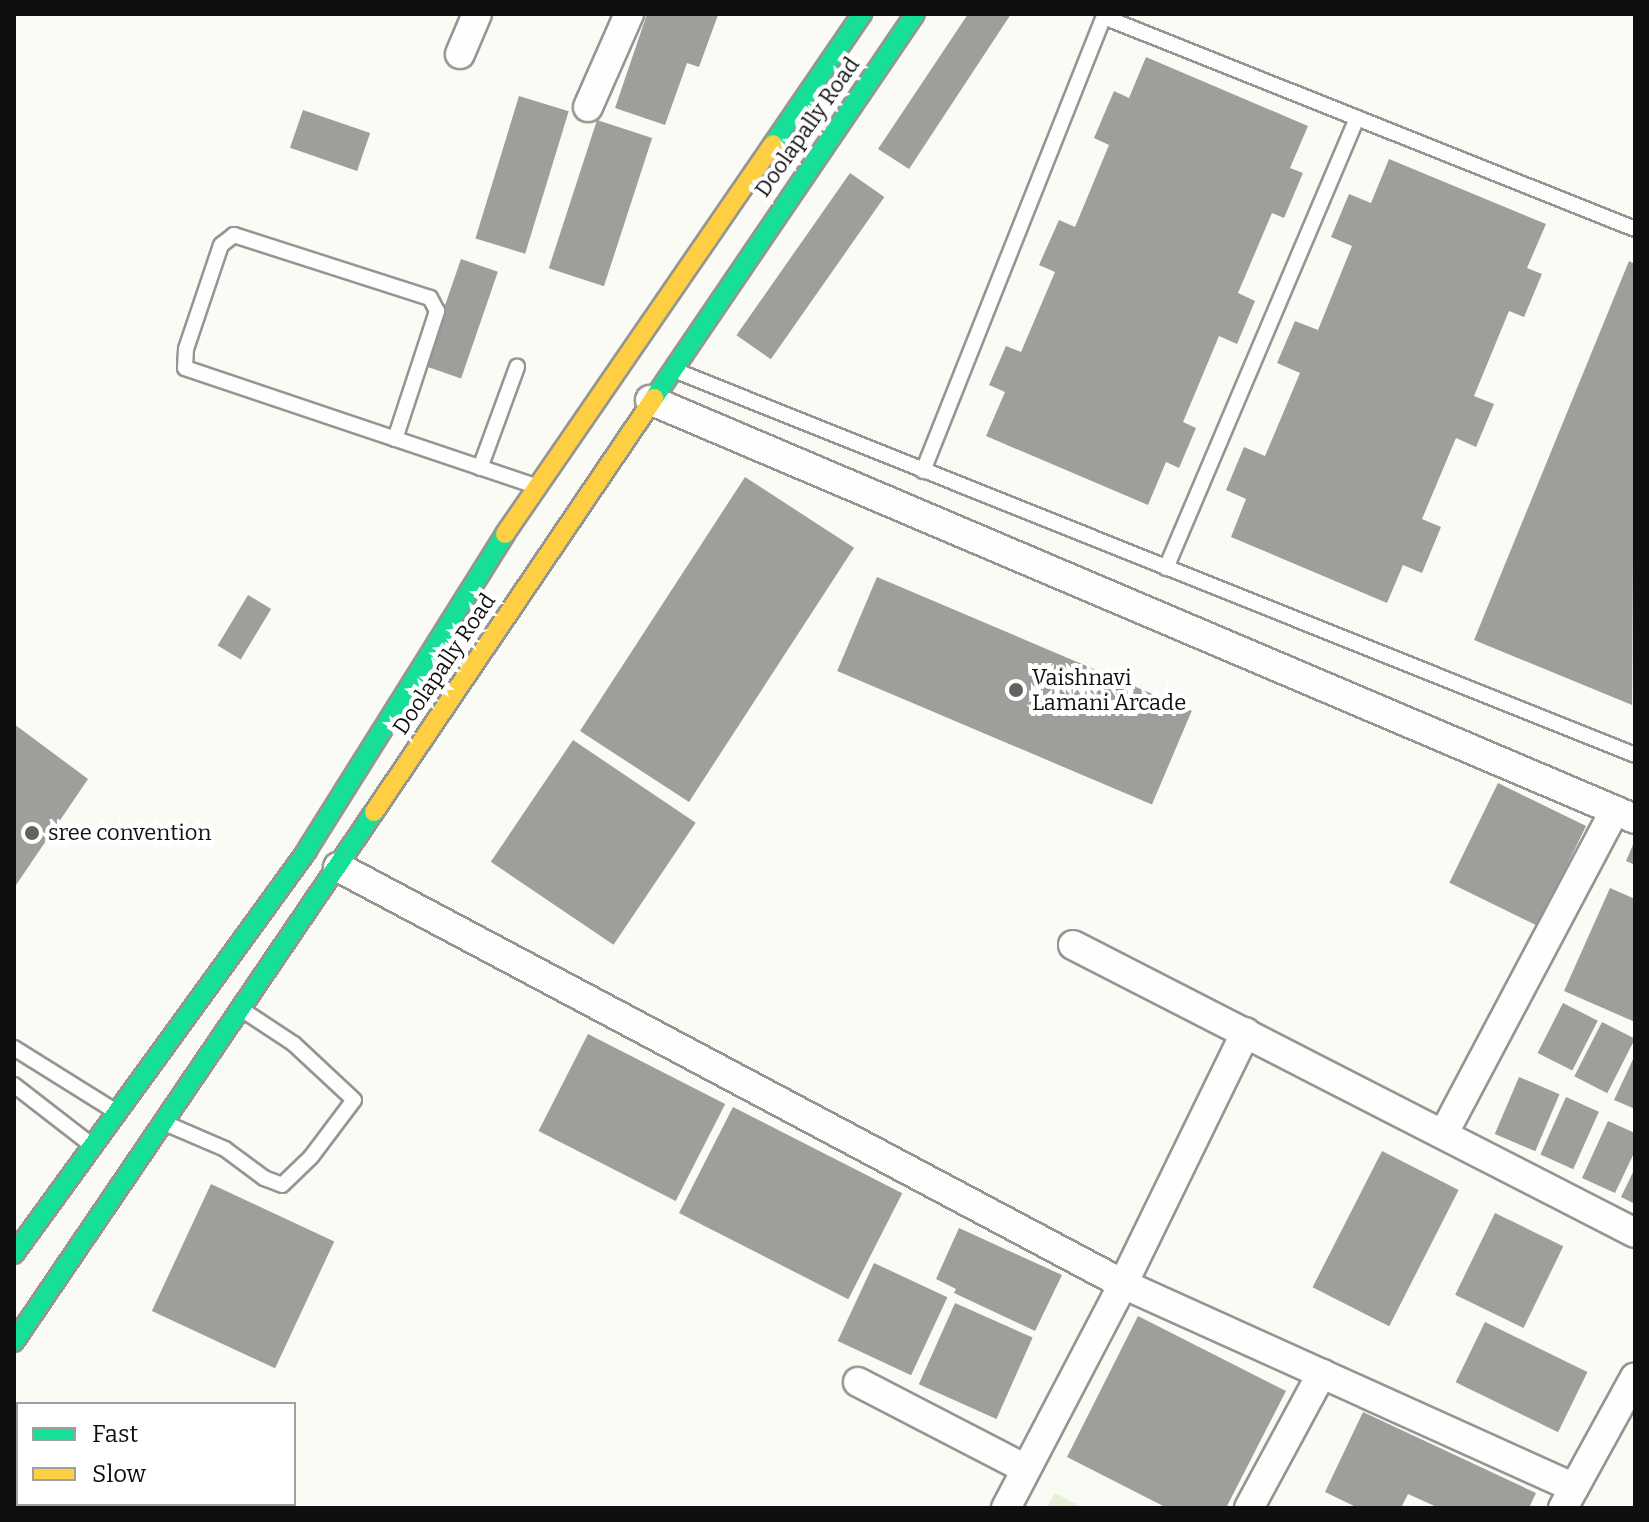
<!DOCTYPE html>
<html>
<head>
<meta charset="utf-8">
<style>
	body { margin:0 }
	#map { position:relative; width:1649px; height:1522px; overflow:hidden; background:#fbfbf6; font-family:Bitter,serif }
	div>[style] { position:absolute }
	.green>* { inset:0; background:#e6f0d7 }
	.building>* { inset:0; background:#9f9e9b; transform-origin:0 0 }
	.roads { filter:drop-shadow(2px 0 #959593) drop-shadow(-2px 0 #959593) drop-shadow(0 2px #959593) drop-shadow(0 -2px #959593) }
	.lane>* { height:14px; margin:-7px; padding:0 7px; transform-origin:7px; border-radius:7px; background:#fefefe }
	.street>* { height:28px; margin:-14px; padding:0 14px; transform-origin:14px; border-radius:14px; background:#fefefe }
	.fast>* { height:18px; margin:-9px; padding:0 9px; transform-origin:9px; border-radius:9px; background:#16e098 }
	.slow>* { height:18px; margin:-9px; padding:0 9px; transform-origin:9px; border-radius:9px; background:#ffcf43 }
	.dots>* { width:22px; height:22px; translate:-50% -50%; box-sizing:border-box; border:4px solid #fff; border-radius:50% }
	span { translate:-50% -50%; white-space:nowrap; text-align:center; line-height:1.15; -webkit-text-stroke:8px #fff; paint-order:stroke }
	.street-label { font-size:22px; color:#0f0f0f }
	.poi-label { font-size:22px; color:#0f0f0f }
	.left { translate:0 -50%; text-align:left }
	.frame { position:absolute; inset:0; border:16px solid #0f0f0f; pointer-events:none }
	.legend { position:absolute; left:16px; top:1402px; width:280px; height:104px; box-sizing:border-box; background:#fff; border:2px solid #9f9f9f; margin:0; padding:10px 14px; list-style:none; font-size:24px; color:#0f0f0f }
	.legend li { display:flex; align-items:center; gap:16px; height:40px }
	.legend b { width:40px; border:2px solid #9f9f9f }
</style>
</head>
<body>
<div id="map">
	<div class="green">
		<div style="clip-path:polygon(1055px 1493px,1084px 1508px,1047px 1508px)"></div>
	</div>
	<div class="building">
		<div style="clip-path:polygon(647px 14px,718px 15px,699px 67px,687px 63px,665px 125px,615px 108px)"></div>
		<div style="clip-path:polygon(968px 14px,1011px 14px,909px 169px,878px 149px)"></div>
		<div style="clip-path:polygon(1146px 57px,1308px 126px,1290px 168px,1303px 173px,1284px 218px,1272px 213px,1238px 293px,1255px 301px,1237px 344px,1219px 336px,1183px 422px,1196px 428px,1179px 468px,1166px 462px,1148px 505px,986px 436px,1005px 392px,989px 385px,1006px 346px,1021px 352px,1055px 272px,1039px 265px,1059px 220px,1075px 227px,1109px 145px,1094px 138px,1114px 91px,1129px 98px)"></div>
		<div style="left:519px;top:96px;width:52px;height:149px;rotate:17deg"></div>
		<div style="left:303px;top:110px;width:71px;height:40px;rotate:19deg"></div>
		<div style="left:597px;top:120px;width:58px;height:156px;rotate:18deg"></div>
		<div style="clip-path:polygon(1389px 159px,1546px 224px,1527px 268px,1542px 274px,1524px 317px,1509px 311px,1474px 396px,1494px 404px,1476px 447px,1456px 438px,1422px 519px,1441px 527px,1422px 573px,1403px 565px,1387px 603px,1231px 537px,1246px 499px,1226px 490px,1244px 447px,1265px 456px,1300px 373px,1277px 363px,1295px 321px,1318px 330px,1352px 246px,1331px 237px,1349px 194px,1371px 203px)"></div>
		<div style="left:850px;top:173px;width:42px;height:198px;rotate:35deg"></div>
		<div style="left:461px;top:259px;width:39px;height:113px;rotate:19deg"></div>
		<div style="clip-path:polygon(1629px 261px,1635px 264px,1632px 705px,1474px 640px)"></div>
		<div style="left:745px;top:477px;width:130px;height:303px;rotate:33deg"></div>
		<div style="left:877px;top:577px;width:342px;height:102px;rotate:23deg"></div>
		<div style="left:248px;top:595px;width:27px;height:59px;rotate:31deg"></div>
		<div style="clip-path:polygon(14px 724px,88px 779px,14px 888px)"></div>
		<div style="left:573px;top:740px;width:148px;height:147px;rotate:34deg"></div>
		<div style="left:1498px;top:783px;width:98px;height:111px;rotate:26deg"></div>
		<div style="clip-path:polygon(1635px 840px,1635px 865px,1626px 861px)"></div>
		<div style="clip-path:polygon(1610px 888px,1635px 899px,1635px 1022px,1564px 991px)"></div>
		<div style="left:1563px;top:1003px;width:39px;height:56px;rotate:27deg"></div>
		<div style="left:1602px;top:1022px;width:37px;height:61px;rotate:27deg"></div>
		<div style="left:588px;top:1034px;width:154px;height:109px;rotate:27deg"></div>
		<div style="clip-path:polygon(1635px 1055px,1635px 1109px,1614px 1100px)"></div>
		<div style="left:1519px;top:1077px;width:44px;height:62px;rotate:23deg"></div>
		<div style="left:1566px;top:1097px;width:36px;height:63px;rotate:24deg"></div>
		<div style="left:733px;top:1107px;width:190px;height:119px;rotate:27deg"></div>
		<div style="clip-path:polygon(1608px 1121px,1635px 1133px,1635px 1151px,1615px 1193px,1582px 1178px)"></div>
		<div style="left:1382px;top:1151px;width:86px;height:153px;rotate:27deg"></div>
		<div style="clip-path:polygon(1635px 1168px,1635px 1204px,1621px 1197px)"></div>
		<div style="left:211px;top:1184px;width:136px;height:140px;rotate:25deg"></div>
		<div style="left:1495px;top:1213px;width:76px;height:91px;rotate:26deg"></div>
		<div style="clip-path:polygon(959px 1228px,1062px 1275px,1035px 1331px,954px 1293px,956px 1289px,936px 1279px)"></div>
		<div style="left:874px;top:1263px;width:81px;height:86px;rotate:25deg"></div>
		<div style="left:955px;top:1303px;width:85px;height:89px;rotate:24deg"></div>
		<div style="clip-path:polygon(1138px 1316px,1286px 1391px,1226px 1508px,1167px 1508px,1067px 1457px)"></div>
		<div style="left:1485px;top:1322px;width:114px;height:67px;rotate:26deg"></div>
		<div style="clip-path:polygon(1363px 1412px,1536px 1493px,1529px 1508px,1439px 1508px,1408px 1494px,1401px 1508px,1358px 1508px,1325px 1492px)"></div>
	</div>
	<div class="roads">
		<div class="lane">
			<div style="left:674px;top:370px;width:1035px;rotate:21.83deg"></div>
			<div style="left:395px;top:439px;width:135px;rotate:-71.8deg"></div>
			<div style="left:437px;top:311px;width:15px;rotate:-118deg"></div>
			<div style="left:430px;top:298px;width:206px;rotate:-162.2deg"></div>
			<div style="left:234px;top:235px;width:16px;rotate:142deg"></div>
			<div style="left:221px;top:245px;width:110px;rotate:108.6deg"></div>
			<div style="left:186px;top:349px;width:19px;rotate:93deg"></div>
			<div style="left:185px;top:368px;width:367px;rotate:18.6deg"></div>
			<div style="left:480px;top:468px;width:108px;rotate:-69.9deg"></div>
			<div style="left:923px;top:471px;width:489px;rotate:-68.3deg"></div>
			<div style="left:1104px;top:17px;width:572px;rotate:21.76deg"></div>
			<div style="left:1166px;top:568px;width:489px;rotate:-67deg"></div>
			<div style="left:14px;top:1048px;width:119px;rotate:32deg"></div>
			<div style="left:14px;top:1085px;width:96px;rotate:37.8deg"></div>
			<div style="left:167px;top:1124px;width:63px;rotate:23.3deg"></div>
			<div style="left:225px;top:1149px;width:49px;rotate:36.6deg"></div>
			<div style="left:264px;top:1178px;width:19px;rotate:21deg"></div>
			<div style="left:282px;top:1185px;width:40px;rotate:-44deg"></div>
			<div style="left:311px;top:1157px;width:71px;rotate:-53deg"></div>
			<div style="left:354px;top:1100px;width:82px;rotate:-137deg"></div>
			<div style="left:294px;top:1044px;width:64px;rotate:-146.6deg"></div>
		</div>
		<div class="street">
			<div style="left:460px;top:54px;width:43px;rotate:-67deg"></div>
			<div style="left:588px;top:107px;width:102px;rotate:-66.2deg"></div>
			<div style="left:650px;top:400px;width:1070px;rotate:23.04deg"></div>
			<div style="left:338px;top:867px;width:889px;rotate:27.98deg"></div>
			<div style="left:1123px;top:1284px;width:495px;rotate:24.3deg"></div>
			<div style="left:1073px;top:945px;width:631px;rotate:27.13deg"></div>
			<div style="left:1445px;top:1131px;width:363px;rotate:-62.1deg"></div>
			<div style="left:858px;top:1382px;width:189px;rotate:27.4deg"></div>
			<div style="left:1006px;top:1508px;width:253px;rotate:-62.4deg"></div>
			<div style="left:1123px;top:1284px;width:280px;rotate:-64deg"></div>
			<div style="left:1249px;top:1508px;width:153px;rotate:-61.6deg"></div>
			<div style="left:1563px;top:1508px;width:149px;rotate:-61.2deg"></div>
		</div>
		<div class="fast">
			<div style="left:773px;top:144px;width:158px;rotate:-55.6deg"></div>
			<div style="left:654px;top:398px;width:464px;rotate:-55.8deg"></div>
			<div style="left:14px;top:1254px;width:499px;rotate:-54deg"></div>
			<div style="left:307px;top:850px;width:373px;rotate:-57.9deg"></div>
			<div style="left:14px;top:1342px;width:641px;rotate:-55.81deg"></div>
		</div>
		<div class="slow">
			<div style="left:505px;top:534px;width:473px;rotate:-55.5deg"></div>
			<div style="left:374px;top:812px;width:500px;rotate:-55.9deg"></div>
		</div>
	</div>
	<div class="dots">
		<div style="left:1016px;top:690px;background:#626260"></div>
		<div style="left:32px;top:833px;background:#626260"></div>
	</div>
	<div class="street-label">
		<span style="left:807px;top:127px;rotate:-55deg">Doolapally Road</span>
		<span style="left:444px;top:664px;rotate:-56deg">Doolapally Road</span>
	</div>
	<div class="poi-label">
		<span class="left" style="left:1032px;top:690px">Vaishnavi<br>Lamani Arcade</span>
		<span class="left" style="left:48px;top:833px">sree convention</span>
	</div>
	<div class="frame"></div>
	<ul class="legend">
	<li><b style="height:10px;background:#16e098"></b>Fast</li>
	<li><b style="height:10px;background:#ffcf43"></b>Slow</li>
	</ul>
</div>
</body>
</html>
